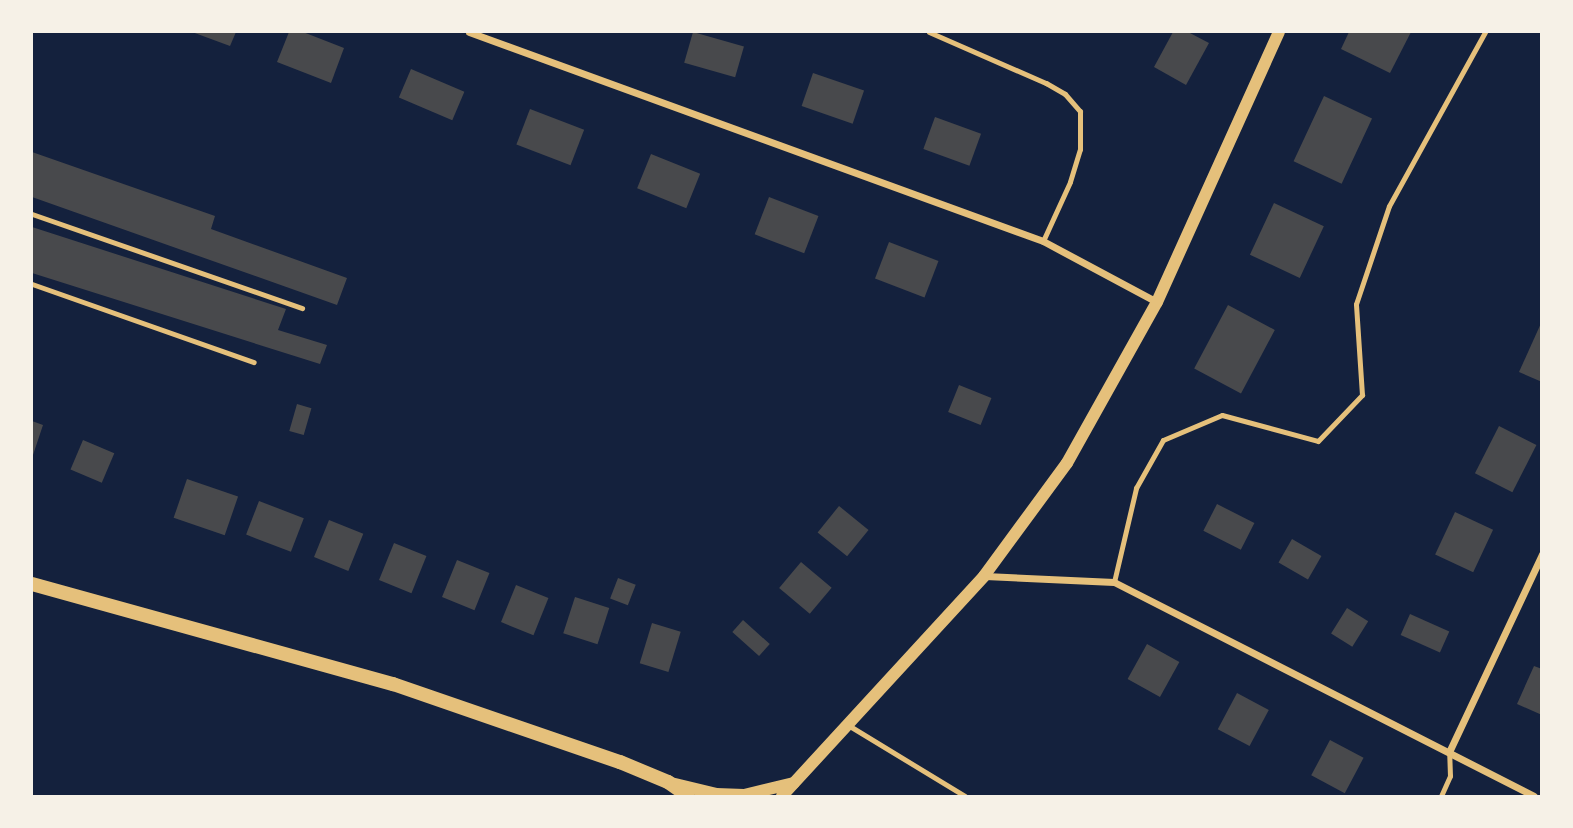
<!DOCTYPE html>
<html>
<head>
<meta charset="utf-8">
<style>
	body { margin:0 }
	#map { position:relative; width:1573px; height:828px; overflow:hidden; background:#14213d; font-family:"Fira Sans Condensed",sans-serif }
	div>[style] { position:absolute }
	.building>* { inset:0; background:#48494c; transform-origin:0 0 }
	.service>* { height:5px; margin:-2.5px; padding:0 2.5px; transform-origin:2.5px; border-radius:2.5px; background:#e5c07b }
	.minor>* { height:7px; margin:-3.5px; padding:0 3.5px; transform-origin:3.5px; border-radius:3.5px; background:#e5c07b }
	.tertiary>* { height:12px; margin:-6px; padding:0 6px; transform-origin:6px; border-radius:6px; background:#e5c07b }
	.secondary>* { height:14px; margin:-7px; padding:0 7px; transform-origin:7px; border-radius:7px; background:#e5c07b }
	span { translate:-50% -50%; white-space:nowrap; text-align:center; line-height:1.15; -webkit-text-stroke:5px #f6f1e7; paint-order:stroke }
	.frame { position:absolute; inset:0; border:33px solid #f6f1e7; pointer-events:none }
</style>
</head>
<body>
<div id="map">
	<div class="building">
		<div style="clip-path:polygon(192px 32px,236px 32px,230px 46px)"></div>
		<div style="clip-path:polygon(289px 32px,303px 32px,344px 48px,331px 83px,277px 62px)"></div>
		<div style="left:693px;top:32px;width:53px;height:32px;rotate:16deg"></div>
		<div style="clip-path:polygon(1173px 32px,1188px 32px,1209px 43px,1186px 85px,1154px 67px)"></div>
		<div style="clip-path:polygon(1349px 32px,1411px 32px,1390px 73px,1341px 49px)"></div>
		<div style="left:411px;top:69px;width:58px;height:31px;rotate:23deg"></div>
		<div style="left:813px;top:73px;width:54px;height:35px;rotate:19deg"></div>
		<div style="left:1324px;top:96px;width:53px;height:72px;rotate:25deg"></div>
		<div style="left:530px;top:109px;width:58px;height:38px;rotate:21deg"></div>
		<div style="left:935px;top:117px;width:49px;height:34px;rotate:20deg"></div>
		<div style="clip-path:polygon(32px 152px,215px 216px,211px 229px,347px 278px,337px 305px,32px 197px)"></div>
		<div style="left:651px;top:154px;width:53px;height:37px;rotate:22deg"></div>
		<div style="left:769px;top:197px;width:53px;height:40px;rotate:21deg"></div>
		<div style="left:1274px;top:203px;width:55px;height:57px;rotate:25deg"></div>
		<div style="clip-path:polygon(32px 227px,286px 309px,278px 330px,327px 345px,320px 364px,32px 273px)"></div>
		<div style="left:889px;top:242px;width:53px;height:39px;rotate:21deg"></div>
		<div style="left:1228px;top:305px;width:53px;height:72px;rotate:28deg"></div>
		<div style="clip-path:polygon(1542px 321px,1542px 382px,1519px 372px)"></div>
		<div style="left:959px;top:385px;width:35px;height:29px;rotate:22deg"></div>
		<div style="left:297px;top:404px;width:15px;height:28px;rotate:16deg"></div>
		<div style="clip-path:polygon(32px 421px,43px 425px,32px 458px)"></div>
		<div style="left:1499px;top:426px;width:42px;height:53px;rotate:27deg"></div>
		<div style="left:83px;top:440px;width:34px;height:32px;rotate:23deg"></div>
		<div style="left:187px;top:479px;width:54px;height:41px;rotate:19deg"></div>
		<div style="left:259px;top:501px;width:48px;height:36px;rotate:21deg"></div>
		<div style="left:1217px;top:504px;width:42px;height:30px;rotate:27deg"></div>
		<div style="left:839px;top:506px;width:38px;height:34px;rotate:39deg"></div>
		<div style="left:1455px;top:512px;width:42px;height:47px;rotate:25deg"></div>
		<div style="left:329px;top:520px;width:37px;height:40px;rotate:22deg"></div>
		<div style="left:1292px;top:539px;width:34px;height:27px;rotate:30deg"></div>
		<div style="left:394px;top:543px;width:35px;height:40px;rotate:22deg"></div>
		<div style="left:457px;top:560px;width:35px;height:40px;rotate:22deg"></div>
		<div style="left:801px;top:562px;width:40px;height:34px;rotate:40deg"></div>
		<div style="left:618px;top:578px;width:19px;height:22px;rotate:21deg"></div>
		<div style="left:516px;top:585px;width:35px;height:40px;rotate:22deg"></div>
		<div style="left:575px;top:597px;width:36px;height:38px;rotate:18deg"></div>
		<div style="left:1347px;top:608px;width:25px;height:30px;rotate:32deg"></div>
		<div style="left:1410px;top:614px;width:43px;height:23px;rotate:24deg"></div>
		<div style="left:743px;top:620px;width:36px;height:16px;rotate:42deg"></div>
		<div style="left:652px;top:623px;width:30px;height:42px;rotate:17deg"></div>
		<div style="left:1147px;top:644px;width:37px;height:40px;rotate:29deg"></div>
		<div style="clip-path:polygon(1534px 666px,1542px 669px,1542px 715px,1517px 704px)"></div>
		<div style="left:1237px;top:693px;width:36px;height:41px;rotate:28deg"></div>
		<div style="left:1330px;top:740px;width:38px;height:40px;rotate:28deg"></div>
	</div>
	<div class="service">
		<div style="left:929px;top:32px;width:128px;rotate:23.6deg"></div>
		<div style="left:1046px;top:83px;width:22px;rotate:30deg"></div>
		<div style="left:1065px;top:94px;width:23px;rotate:49deg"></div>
		<div style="left:1080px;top:111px;width:38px;rotate:90deg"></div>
		<div style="left:1080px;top:149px;width:34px;rotate:107deg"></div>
		<div style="left:1070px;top:182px;width:65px;rotate:114.6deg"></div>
		<div style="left:32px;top:214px;width:286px;rotate:19.2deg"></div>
		<div style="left:32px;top:284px;width:235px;rotate:19.4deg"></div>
		<div style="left:1114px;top:582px;width:97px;rotate:-76.8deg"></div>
		<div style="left:1136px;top:488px;width:55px;rotate:-60.6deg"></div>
		<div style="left:1163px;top:440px;width:64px;rotate:-23deg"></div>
		<div style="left:1222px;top:415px;width:99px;rotate:15.2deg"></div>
		<div style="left:1318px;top:441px;width:64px;rotate:-46.3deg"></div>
		<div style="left:1362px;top:395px;width:91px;rotate:-93.8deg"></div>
		<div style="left:1356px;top:304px;width:103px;rotate:-71.4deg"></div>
		<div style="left:1389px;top:206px;width:199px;rotate:-61.1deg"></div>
		<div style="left:848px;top:725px;width:137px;rotate:31.3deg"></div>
		<div style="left:1441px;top:796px;width:22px;rotate:-66deg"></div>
		<div style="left:1450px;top:776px;width:23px;rotate:-92deg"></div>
	</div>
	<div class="minor">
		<div style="left:469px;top:32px;width:611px;rotate:20.01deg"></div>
		<div style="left:1043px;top:241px;width:129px;rotate:28.2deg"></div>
		<div style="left:985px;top:576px;width:129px;rotate:2.7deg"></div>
		<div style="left:1114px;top:582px;width:471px;rotate:27deg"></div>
		<div style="left:1449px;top:752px;width:219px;rotate:-64.8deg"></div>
	</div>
	<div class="tertiary">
		<div style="left:671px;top:783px;width:46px;rotate:13.7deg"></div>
		<div style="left:716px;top:794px;width:28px;rotate:2deg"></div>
		<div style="left:744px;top:795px;width:51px;rotate:-13.5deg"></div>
		<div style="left:782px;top:796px;width:299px;rotate:-47.4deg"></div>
		<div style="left:984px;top:576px;width:140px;rotate:-53.7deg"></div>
		<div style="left:1067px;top:463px;width:184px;rotate:-60.8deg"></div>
		<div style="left:1157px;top:302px;width:296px;rotate:-65.7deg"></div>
	</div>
	<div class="secondary">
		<div style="left:32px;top:584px;width:375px;rotate:15.5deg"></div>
		<div style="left:393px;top:684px;width:240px;rotate:19deg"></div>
		<div style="left:620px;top:762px;width:52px;rotate:22.6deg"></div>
		<div style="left:668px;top:782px;width:24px;rotate:35deg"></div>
	</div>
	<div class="frame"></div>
</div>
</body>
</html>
